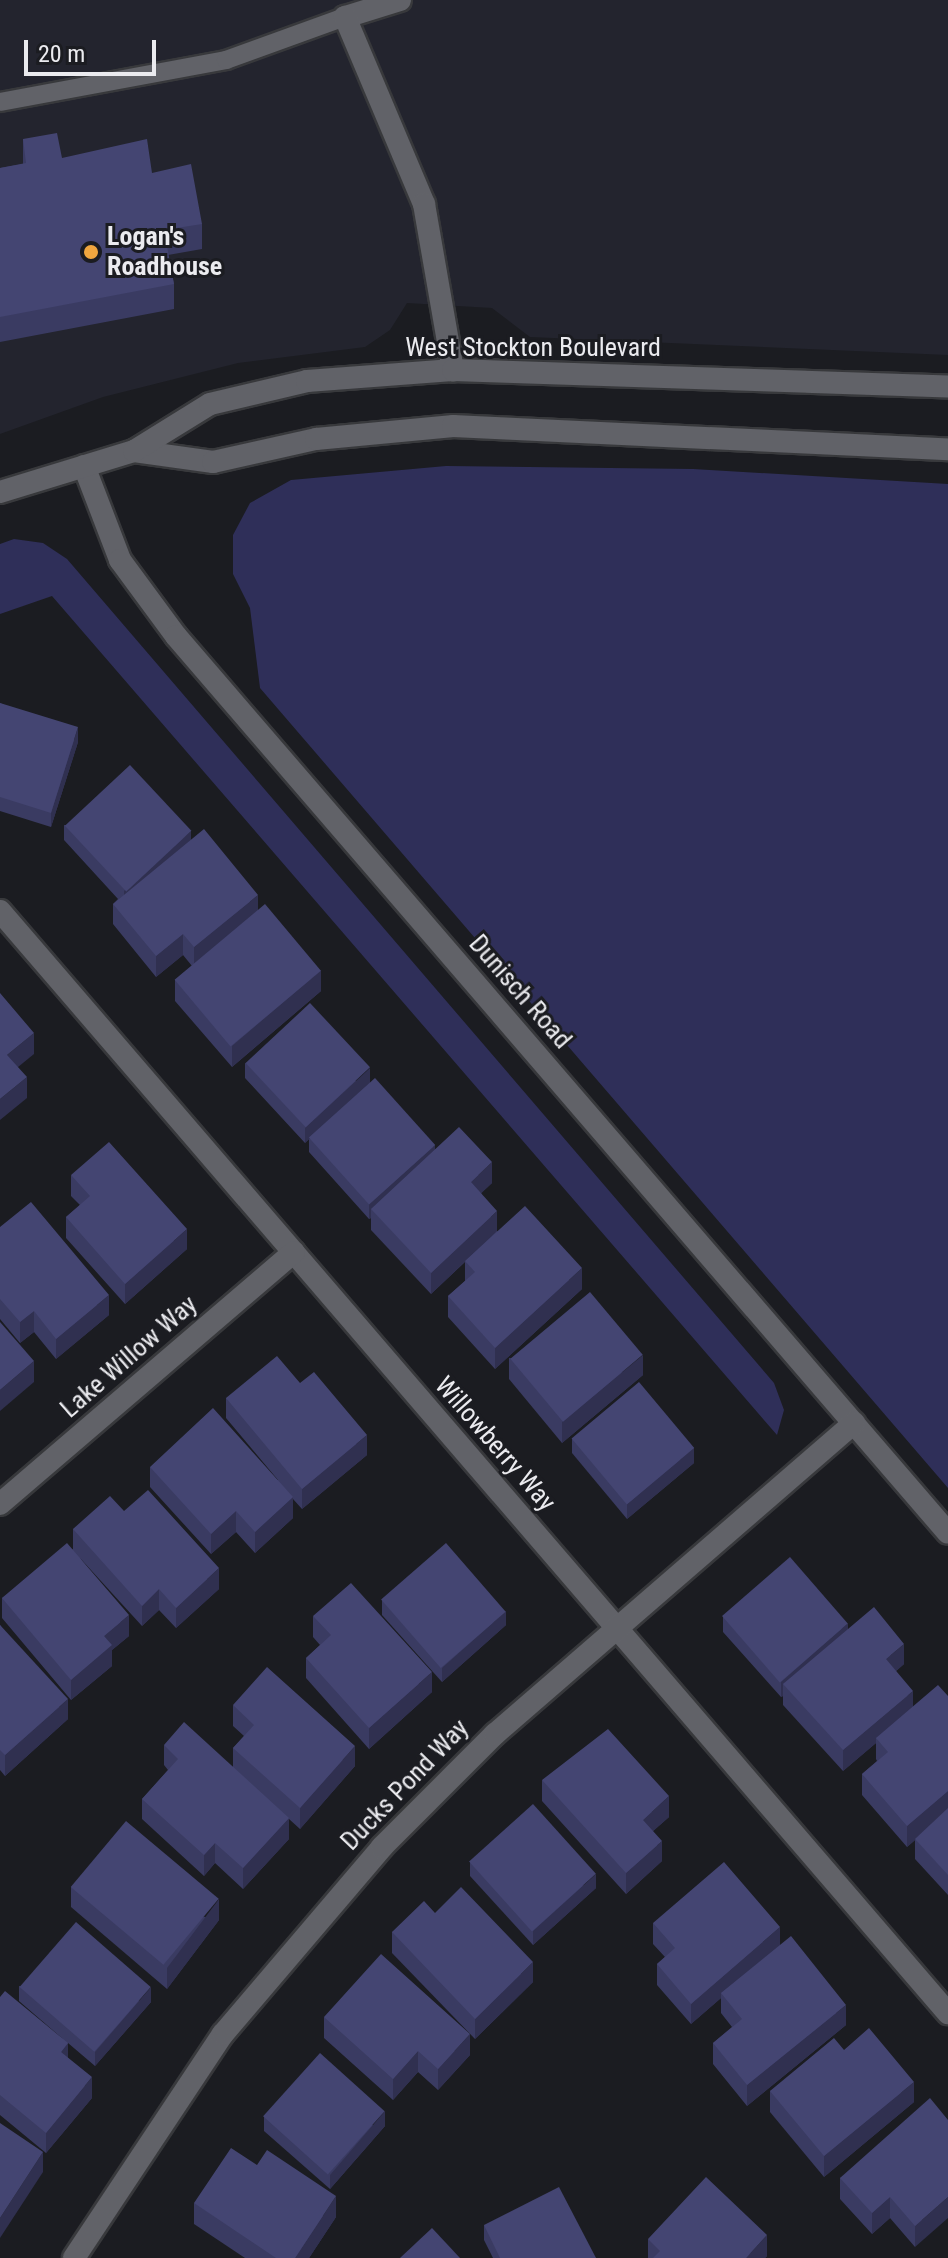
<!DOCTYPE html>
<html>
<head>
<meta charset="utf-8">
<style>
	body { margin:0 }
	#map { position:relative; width:948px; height:2258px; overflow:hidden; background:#1b1c21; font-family:"Roboto Condensed",sans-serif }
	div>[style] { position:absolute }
	.built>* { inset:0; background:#23242e }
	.green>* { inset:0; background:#2f2f59 }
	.roads { filter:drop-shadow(2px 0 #38393c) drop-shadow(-2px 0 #38393c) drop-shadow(0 2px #38393c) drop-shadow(0 -2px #38393c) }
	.service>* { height:18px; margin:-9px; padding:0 9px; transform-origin:9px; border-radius:9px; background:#616268 }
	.minor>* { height:22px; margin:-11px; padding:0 11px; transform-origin:11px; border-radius:11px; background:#616268 }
	.tertiary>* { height:22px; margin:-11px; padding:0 11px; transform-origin:11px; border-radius:11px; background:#616268 }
	.wall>* { inset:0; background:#3a3b62 }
	.shaded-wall>* { inset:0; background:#303050 }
	.building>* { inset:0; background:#444572; transform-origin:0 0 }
	.dots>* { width:22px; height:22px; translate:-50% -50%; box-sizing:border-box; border:4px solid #1b1c21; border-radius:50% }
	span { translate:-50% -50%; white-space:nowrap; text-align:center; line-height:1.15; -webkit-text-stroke:6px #1b1c21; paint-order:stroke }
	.poi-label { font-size:26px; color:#ebebef; font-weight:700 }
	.left { translate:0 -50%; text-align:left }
	.street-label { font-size:26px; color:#ebebef }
	.scale { position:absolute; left:24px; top:40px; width:132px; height:36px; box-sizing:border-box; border:4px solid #ebebef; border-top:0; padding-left:10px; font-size:24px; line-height:28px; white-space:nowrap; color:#ebebef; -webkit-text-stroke:6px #1b1c21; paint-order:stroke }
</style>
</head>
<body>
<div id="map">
	<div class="built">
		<div style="clip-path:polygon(0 0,948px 0,948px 355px,530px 337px,492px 308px,407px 303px,390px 330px,365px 347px,238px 363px,103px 397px,0 434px)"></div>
	</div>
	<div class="green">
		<div style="clip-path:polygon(446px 466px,693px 469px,948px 484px,948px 1488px,260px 688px,250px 608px,233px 574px,233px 535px,250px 503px,291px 480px)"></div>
		<div style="clip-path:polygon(14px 539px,43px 543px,67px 559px,774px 1383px,784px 1410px,777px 1435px,52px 596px,0 614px,0 544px)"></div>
	</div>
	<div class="roads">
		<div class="service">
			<div style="left:0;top:102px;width:230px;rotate:-10.5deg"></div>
			<div style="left:226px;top:60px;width:127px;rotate:-19.9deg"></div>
		</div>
		<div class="minor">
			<div style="left:400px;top:0;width:58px;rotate:162.8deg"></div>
			<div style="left:345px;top:17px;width:203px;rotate:67.1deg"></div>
			<div style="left:424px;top:204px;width:169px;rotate:80.1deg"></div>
			<div style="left:84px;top:466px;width:101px;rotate:69deg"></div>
			<div style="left:120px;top:560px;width:94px;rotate:53.6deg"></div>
			<div style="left:176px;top:636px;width:1183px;rotate:49.28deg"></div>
			<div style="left:0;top:911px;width:1454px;rotate:49.3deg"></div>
			<div style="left:0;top:1504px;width:387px;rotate:-40.6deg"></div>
			<div style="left:74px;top:2258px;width:269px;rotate:-56.4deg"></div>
			<div style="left:223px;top:2034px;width:245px;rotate:-49.6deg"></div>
			<div style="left:382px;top:1847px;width:160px;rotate:-45deg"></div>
			<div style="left:495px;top:1734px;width:475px;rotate:-40.9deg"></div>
		</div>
		<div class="tertiary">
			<div style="left:134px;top:451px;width:80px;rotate:7.9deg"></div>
			<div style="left:213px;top:462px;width:106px;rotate:-12.6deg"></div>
			<div style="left:316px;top:439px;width:138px;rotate:-5.4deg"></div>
			<div style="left:453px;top:426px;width:496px;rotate:2.7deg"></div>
			<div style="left:0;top:492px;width:140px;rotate:-17deg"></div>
			<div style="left:134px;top:451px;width:89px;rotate:-31.7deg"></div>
			<div style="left:210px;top:404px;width:100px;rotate:-13.3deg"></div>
			<div style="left:307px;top:381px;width:146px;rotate:-4.3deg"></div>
			<div style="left:453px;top:370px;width:495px;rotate:1.9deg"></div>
		</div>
	</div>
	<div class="wall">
		<div style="clip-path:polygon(23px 139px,62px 158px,152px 173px,202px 224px,202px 249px,168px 255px,174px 284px,174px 309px,0 342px,0 168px,23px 164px)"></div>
		<div style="clip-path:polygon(0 703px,78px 742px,51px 827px,0 811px)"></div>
		<div style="clip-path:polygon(64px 825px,191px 840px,258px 910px,321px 991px,232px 1067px,175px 1001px,175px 980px,192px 966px,183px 955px,156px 977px,113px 924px,113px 904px,118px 899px,64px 840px)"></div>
		<div style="clip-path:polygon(245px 1063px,370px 1083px,435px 1149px,492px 1183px,481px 1193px,497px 1231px,582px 1289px,495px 1369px,448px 1317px,448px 1296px,465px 1281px,465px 1262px,431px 1294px,371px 1230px,371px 1218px,369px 1219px,309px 1152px,309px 1139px,305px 1143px,245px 1078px)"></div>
		<div style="clip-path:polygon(71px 1175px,187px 1249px,125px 1304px,66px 1238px,66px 1217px,80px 1205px,71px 1196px)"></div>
		<div style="clip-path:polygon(0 1227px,109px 1315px,56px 1359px,34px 1332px,20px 1343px,0 1319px)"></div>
		<div style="clip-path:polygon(509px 1358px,643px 1375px,562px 1443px,509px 1379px)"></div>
		<div style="clip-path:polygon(300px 1383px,367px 1455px,302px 1509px,293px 1499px,293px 1518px,255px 1553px,236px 1532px,211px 1554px,150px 1487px,150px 1467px,278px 1480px,226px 1418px,226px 1398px)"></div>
		<div style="clip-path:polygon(572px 1439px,694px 1463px,627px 1519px,572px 1453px)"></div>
		<div style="clip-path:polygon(124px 1511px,219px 1589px,176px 1628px,159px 1610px,142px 1626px,80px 1558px,129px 1636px,112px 1650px,112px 1666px,71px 1700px,2px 1618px,2px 1598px,73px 1549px,73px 1529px)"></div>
		<div style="clip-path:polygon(382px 1600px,506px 1625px,442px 1682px,382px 1615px)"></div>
		<div style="clip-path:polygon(313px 1616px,432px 1692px,369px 1749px,306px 1678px,306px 1658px,320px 1645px,313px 1637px)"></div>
		<div style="clip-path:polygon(723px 1617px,848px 1629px,904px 1664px,896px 1671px,913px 1707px,948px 1696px,948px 1895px,915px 1859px,915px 1840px,907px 1847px,862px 1795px,862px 1774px,877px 1761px,876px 1759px,876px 1743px,843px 1771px,783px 1705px,783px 1696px,781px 1697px,723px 1632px)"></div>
		<div style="clip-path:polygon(0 1625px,68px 1719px,5px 1776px,0 1770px)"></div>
		<div style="clip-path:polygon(233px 1705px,355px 1766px,300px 1829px,289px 1819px,289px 1839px,243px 1889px,215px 1863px,204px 1876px,142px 1819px,142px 1799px,168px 1770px,164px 1765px,164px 1745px,233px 1767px,233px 1748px,244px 1736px,233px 1726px)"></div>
		<div style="clip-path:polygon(542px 1780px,669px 1817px,653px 1831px,662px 1861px,626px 1894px,542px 1801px)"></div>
		<div style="clip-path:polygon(470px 1862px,596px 1888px,533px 1945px,470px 1876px)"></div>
		<div style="clip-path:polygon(71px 1887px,219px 1920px,167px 1989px,71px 1907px)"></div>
		<div style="clip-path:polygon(435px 1913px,533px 1982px,475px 2039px,392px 1953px,392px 1932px)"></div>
		<div style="clip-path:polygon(653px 1923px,780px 1945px,846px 2025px,747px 2106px,713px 2064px,713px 2043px,732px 2027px,721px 2013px,721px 1998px,691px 2024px,657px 1985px,657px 1964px,665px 1957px,653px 1944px)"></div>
		<div style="clip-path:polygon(19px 1986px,151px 2002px,95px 2066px,68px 2043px,68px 2058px,92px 2098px,46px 2153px,0 2115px,0 1997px,63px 2039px,19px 2001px)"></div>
		<div style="clip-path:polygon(324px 2017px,470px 2055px,438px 2090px,418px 2072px,393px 2100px,324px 2038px)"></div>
		<div style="clip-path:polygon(844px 2050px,914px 2102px,824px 2177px,770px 2112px,770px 2091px)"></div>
		<div style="clip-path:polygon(264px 2117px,385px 2126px,330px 2189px,264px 2131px)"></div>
		<div style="clip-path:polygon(948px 2120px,915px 2247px,890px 2218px,872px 2234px,840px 2199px,840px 2178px)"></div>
		<div style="clip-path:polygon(194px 2203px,336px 2217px,309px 2258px,245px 2258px,194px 2224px)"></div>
		<div style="clip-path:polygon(484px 2225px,596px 2258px,493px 2258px,484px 2240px)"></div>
		<div style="clip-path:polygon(648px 2239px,767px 2256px,765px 2258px,648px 2258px)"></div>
	</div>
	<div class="shaded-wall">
		<div style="clip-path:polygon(78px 727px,78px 742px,51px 827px,51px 813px)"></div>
		<div style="clip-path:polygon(191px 831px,191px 845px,124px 905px,124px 891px)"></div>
		<div style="clip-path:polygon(258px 895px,258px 915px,194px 968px,194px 947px)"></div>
		<div style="clip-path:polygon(183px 934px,183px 955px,156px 977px,156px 956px)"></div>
		<div style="clip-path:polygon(321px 970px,321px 991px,232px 1067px,232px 1046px)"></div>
		<div style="clip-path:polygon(34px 1033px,34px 1054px,7px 1076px,7px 1055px)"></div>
		<div style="clip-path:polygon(370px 1068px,370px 1083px,305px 1143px,305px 1128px)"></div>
		<div style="clip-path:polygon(27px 1077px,27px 1098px,0 1120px,0 1099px)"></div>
		<div style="clip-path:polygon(435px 1145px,435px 1160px,371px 1209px,371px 1218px,369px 1219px,369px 1204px)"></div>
		<div style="clip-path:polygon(492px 1162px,492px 1183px,471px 1203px,471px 1182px)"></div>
		<div style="clip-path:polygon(497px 1211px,497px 1231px,431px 1294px,431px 1273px)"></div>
		<div style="clip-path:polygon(187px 1229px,187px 1249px,125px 1304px,125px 1284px)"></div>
		<div style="clip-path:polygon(582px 1268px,582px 1289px,495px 1369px,495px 1348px)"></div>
		<div style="clip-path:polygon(109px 1295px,109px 1315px,56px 1359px,56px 1339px)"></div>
		<div style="clip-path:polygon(34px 1311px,34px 1332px,20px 1343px,20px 1322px)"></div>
		<div style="clip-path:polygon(643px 1355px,643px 1375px,562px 1443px,562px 1422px)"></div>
		<div style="clip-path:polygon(34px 1361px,34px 1382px,0 1411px,0 1390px)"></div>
		<div style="clip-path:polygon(367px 1435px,367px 1455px,302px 1509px,302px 1489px)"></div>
		<div style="clip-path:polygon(694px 1448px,694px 1463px,627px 1519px,627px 1504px)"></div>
		<div style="clip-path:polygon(293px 1497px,293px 1518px,255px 1553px,255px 1532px)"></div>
		<div style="clip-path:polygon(236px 1511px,236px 1532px,211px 1554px,211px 1534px)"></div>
		<div style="clip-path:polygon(219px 1568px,219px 1589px,176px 1628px,176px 1608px)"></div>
		<div style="clip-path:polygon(159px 1589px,159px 1610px,142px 1626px,142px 1606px)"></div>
		<div style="clip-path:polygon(506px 1611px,506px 1625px,442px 1682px,442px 1668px)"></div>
		<div style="clip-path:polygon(129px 1615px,129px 1636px,112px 1650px,112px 1666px,71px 1700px,71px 1680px,104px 1636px)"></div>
		<div style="clip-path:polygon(848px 1623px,848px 1637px,783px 1684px,783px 1696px,781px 1697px,781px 1682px)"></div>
		<div style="clip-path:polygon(904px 1644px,904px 1664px,886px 1680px,886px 1659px)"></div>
		<div style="clip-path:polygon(432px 1672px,432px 1692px,369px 1749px,369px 1728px)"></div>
		<div style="clip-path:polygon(913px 1691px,913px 1712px,876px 1738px,876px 1743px,843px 1771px,843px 1750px)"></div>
		<div style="clip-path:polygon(68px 1699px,68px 1719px,5px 1776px,5px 1755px)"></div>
		<div style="clip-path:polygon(355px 1746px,355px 1766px,300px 1829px,300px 1808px)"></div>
		<div style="clip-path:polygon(948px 1791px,948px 1812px,907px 1847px,907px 1826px)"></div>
		<div style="clip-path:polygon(669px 1796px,669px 1817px,643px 1840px,643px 1820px)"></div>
		<div style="clip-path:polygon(289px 1818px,289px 1839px,243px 1889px,243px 1868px)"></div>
		<div style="clip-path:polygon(662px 1841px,662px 1861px,626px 1894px,626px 1873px)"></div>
		<div style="clip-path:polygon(215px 1843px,215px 1863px,204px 1876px,204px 1855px)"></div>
		<div style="clip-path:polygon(596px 1874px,596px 1888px,533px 1945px,533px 1931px)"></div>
		<div style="clip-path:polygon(219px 1899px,219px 1920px,167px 1989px,167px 1968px)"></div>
		<div style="clip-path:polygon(780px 1927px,780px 1947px,721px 1993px,721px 1998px,691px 2024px,691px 2004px)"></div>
		<div style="clip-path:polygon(533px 1962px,533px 1982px,475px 2039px,475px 2019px)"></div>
		<div style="clip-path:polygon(151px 1987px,151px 2002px,95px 2066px,95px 2052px)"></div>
		<div style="clip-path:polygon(846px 2005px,846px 2025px,747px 2106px,747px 2085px)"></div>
		<div style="clip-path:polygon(470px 2034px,470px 2055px,438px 2090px,438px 2069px)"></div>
		<div style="clip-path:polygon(68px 2043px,68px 2064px,61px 2052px)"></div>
		<div style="clip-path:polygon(418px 2051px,418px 2072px,393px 2100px,393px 2079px)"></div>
		<div style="clip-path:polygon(92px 2077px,92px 2098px,46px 2153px,46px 2133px)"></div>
		<div style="clip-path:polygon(914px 2082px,914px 2102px,824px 2177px,824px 2156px)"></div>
		<div style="clip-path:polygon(385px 2111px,385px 2126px,330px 2189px,330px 2175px)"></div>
		<div style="clip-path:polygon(43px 2152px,43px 2172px,0 2238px,0 2218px)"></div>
		<div style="clip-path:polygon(336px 2196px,336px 2217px,309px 2258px,295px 2258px)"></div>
		<div style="clip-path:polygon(890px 2197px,890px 2218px,872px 2234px,872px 2213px)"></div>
		<div style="clip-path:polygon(948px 2197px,948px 2218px,915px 2247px,915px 2226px)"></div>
		<div style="clip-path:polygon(767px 2235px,767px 2256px,765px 2258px,746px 2258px)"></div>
	</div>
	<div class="building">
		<div style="clip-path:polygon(57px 133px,62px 158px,147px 139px,152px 173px,191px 164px,202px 224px,164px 230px,174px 284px,0 317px,0 168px,26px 163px,23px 139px)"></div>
		<div style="clip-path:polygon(0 703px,78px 727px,51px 813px,0 797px)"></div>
		<div style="left:130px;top:765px;width:90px;height:89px;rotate:47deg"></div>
		<div style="clip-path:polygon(204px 829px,258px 895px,194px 947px,183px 934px,156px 956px,113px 904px)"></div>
		<div style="left:265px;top:904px;width:87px;height:118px;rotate:50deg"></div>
		<div style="clip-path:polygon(0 993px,34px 1033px,7px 1055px,27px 1077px,0 1099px)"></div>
		<div style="left:310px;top:1003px;width:88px;height:88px;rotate:47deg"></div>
		<div style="left:375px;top:1078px;width:90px;height:89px;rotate:48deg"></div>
		<div style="clip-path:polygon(459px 1127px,492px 1162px,471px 1182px,497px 1211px,431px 1273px,371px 1209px)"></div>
		<div style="clip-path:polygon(109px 1142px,187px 1229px,125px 1284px,66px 1217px,90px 1196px,71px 1175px)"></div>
		<div style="clip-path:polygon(31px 1202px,109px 1295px,56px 1339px,34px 1311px,20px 1322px,0 1299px,0 1227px)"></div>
		<div style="clip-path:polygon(525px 1206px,582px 1268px,495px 1348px,448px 1296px,475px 1272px,465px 1261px)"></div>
		<div style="left:590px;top:1292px;width:82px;height:104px;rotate:50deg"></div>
		<div style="clip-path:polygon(0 1322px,34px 1361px,0 1390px)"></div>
		<div style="clip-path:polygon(277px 1356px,300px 1383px,314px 1372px,367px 1435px,302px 1489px,226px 1398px)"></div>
		<div style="left:639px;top:1382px;width:86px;height:88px;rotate:50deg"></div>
		<div style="clip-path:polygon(213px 1408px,293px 1497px,255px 1532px,236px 1511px,211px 1534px,150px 1467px)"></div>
		<div style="clip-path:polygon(148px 1490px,219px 1568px,176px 1608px,159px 1589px,142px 1606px,73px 1529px,110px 1496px,124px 1511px)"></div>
		<div style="clip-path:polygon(67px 1543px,129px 1615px,104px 1636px,112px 1645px,71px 1680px,2px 1598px)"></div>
		<div style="left:446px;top:1543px;width:91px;height:86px;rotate:49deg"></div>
		<div style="left:790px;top:1557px;width:88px;height:90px;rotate:49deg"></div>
		<div style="clip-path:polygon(351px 1583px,432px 1672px,369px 1728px,306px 1658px,331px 1635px,313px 1616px)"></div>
		<div style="clip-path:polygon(874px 1607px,904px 1644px,886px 1659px,913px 1691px,843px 1750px,783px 1684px)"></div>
		<div style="clip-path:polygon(0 1625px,68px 1699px,5px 1755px,0 1750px)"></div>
		<div style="clip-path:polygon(267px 1667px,355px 1746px,300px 1808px,233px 1748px,254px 1725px,233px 1705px)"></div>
		<div style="clip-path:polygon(938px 1685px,948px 1696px,948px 1791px,907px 1826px,862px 1774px,888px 1752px,876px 1738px)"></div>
		<div style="clip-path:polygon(184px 1722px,289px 1818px,243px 1868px,215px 1843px,204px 1855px,142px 1799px,178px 1759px,164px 1745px)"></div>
		<div style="clip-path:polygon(608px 1729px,669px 1796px,643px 1820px,662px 1841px,626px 1873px,542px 1780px)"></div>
		<div style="left:533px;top:1804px;width:94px;height:86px;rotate:48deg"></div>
		<div style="clip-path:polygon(948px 1808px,948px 1875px,915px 1839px)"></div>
		<div style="left:126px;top:1821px;width:121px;height:86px;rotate:40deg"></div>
		<div style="clip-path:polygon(724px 1862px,780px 1927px,691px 2004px,657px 1964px,675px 1948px,653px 1923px)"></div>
		<div style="clip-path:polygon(461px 1887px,533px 1962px,475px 2019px,392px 1932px,424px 1901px,435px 1913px)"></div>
		<div style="left:76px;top:1922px;width:99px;height:86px;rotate:41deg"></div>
		<div style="clip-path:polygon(791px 1936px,846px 2005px,747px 2085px,713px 2043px,742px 2019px,721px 1993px)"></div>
		<div style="clip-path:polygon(381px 1954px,470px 2034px,438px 2069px,418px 2051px,393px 2079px,324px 2017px)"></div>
		<div style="clip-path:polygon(5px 1991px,68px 2043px,61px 2052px,92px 2077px,46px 2133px,0 2095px,0 1997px)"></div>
		<div style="clip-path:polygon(869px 2028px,914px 2082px,824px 2156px,770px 2091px,834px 2038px,844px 2050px)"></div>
		<div style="left:320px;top:2053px;width:87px;height:85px;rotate:42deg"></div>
		<div style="clip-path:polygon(930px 2098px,948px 2120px,948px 2197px,915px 2226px,890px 2197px,872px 2213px,840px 2178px)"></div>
		<div style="clip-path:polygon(0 2123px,43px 2152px,0 2218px)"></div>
		<div style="clip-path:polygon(231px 2148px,257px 2165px,267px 2150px,336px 2196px,295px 2258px,276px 2258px,194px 2203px)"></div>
		<div style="clip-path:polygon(706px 2177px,767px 2235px,746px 2258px,653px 2258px,660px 2251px,648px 2239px)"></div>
		<div style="clip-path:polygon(559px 2187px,596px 2258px,500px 2258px,484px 2225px)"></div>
		<div style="clip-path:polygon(432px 2228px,460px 2258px,400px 2258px)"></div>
	</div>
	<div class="dots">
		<div style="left:91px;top:252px;background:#f0a63f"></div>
	</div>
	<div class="poi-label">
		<span class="left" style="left:107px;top:252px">Logan's<br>Roadhouse</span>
	</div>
	<div class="street-label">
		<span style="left:533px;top:348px">West Stockton Boulevard</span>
		<span style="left:520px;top:992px;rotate:49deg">Dunisch Road</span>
		<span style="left:129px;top:1357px;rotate:-41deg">Lake Willow Way</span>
		<span style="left:495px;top:1444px;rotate:49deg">Willowberry Way</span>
		<span style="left:405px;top:1785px;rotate:-46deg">Ducks Pond Way</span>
	</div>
	<div class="scale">20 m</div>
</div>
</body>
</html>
